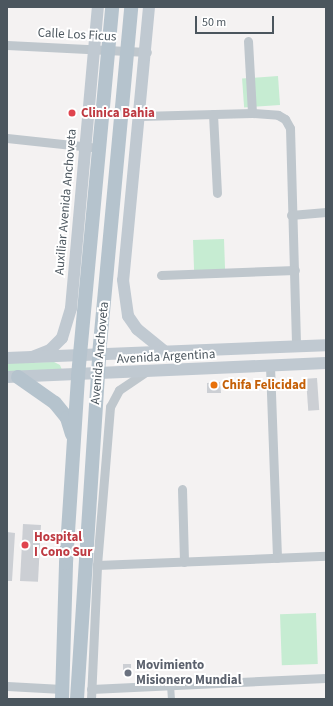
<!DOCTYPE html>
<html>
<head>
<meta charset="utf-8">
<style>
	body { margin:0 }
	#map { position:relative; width:333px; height:706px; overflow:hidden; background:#f4f2f2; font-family:"Source Sans 3",sans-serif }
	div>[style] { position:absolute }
	.green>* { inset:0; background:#c6ecd2; transform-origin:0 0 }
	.building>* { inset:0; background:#cccfd4; transform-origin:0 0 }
	.pedestrian>* { height:7px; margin:-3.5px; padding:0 3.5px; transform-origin:3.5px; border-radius:3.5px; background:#bfc7cd }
	.minor>* { height:9px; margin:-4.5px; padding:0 4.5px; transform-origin:4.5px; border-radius:4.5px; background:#bfc7cd }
	.secondary>* { height:12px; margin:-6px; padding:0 6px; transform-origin:6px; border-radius:6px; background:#c0c9d1 }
	.primary>* { height:14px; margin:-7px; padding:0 7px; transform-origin:7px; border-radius:7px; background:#b5c3cd }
	.dots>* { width:11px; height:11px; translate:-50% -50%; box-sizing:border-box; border:2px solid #fff; border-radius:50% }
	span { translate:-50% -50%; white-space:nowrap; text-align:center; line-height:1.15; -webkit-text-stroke:4px #fff; paint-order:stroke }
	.street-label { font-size:13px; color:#4b565e }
	.health-label { font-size:13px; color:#be3a42; font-weight:700 }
	.left { translate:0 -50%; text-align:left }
	.food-label { font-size:13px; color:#c56008; font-weight:700 }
	.worship-label { font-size:13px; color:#5b616d; font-weight:700 }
	.frame { position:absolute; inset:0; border:8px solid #4b565e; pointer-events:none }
	.scale { position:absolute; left:195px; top:16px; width:79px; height:18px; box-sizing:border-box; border:2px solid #4b565e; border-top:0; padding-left:5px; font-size:12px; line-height:14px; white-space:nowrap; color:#4b565e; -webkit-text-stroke:3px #fff; paint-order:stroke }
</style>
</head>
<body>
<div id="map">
	<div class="green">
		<div style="left:278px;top:76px;width:29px;height:36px;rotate:86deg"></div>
		<div style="left:224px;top:239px;width:38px;height:31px;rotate:88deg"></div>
		<div style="clip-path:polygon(54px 362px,60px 365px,62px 370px,7px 377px,7px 363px)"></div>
		<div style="left:316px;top:613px;width:51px;height:36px;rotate:88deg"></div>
	</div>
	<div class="building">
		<div style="left:317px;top:378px;width:32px;height:11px;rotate:86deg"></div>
		<div style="clip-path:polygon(220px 382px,221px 393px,207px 393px,207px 383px)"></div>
		<div style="left:23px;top:524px;width:18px;height:57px;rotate:3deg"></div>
		<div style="clip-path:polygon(7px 532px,15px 533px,12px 581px,7px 581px)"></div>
		<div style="left:123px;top:664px;width:8px;height:11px"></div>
	</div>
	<div class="pedestrian">
		<div style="left:170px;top:685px;width:14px;rotate:86deg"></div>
	</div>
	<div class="minor">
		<div style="left:248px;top:41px;width:72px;rotate:86.8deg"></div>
		<div style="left:7px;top:45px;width:140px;rotate:2.9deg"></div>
		<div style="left:213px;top:114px;width:79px;rotate:87.1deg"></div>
		<div style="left:140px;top:116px;width:112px;rotate:-1.5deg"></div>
		<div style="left:252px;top:113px;width:26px;rotate:4deg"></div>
		<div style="left:278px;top:115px;width:8px;rotate:30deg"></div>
		<div style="left:285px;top:119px;width:10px;rotate:61deg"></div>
		<div style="left:290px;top:128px;width:218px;rotate:88.4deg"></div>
		<div style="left:7px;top:138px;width:84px;rotate:6.1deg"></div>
		<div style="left:291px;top:215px;width:35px;rotate:-5deg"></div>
		<div style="left:161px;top:275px;width:134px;rotate:-2.1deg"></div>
		<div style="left:270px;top:366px;width:192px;rotate:87.9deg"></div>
		<div style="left:182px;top:489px;width:73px;rotate:88.4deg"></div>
		<div style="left:97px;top:565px;width:229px;rotate:-2.3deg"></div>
		<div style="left:7px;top:686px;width:55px;rotate:3.1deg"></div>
		<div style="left:91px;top:689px;width:235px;rotate:-2.7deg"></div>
		<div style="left:91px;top:699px;width:134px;rotate:-87.4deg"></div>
		<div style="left:97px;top:565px;width:159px;rotate:-85.3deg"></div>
		<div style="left:110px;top:407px;width:19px;rotate:-62deg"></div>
		<div style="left:119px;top:390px;width:32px;rotate:-34deg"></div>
	</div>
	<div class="secondary">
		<div style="left:149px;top:7px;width:274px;rotate:95.4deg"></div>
		<div style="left:123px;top:280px;width:36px;rotate:82deg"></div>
		<div style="left:128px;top:316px;width:16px;rotate:55deg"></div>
		<div style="left:137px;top:329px;width:36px;rotate:39deg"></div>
		<div style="left:32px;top:357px;width:19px;rotate:-21deg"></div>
		<div style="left:50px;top:350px;width:17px;rotate:-45deg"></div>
		<div style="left:62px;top:338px;width:31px;rotate:-73deg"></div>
		<div style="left:71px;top:308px;width:302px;rotate:-84.9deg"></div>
		<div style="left:7px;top:358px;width:319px;rotate:-2.3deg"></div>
		<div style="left:7px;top:377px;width:319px;rotate:-2.5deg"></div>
	</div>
	<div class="primary">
		<div style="left:18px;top:377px;width:45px;rotate:35.1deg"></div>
		<div style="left:55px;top:403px;width:19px;rotate:51deg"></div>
		<div style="left:67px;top:418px;width:17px;rotate:73deg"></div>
		<div style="left:62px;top:699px;width:136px;rotate:-88.3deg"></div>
		<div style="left:66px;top:563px;width:187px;rotate:-86.3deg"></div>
		<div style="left:78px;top:376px;width:371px;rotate:-84.7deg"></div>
		<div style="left:77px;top:699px;width:345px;rotate:-86.3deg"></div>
		<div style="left:99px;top:355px;width:349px;rotate:-84.7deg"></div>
	</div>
	<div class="dots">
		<div style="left:72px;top:113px;background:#e0444e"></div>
		<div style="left:214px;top:385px;background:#e8710a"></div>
		<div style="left:25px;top:545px;background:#e0444e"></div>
		<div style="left:128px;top:673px;background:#6b7280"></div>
	</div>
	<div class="street-label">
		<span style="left:77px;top:35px;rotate:3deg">Calle Los Ficus</span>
		<span style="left:66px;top:202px;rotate:-85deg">Auxiliar Avenida Anchoveta</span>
		<span style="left:100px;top:353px;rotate:-85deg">Avenida Anchoveta</span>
		<span style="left:166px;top:357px;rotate:-3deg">Avenida Argentina</span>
	</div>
	<div class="health-label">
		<span class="left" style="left:81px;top:113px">Clinica Bahia</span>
		<span class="left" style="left:34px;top:545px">Hospital<br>I Cono Sur</span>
	</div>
	<div class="food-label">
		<span class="left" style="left:222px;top:385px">Chifa Felicidad</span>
	</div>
	<div class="worship-label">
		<span class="left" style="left:136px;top:673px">Movimiento<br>Misionero Mundial</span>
	</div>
	<div class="frame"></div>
	<div class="scale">50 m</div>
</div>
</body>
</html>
